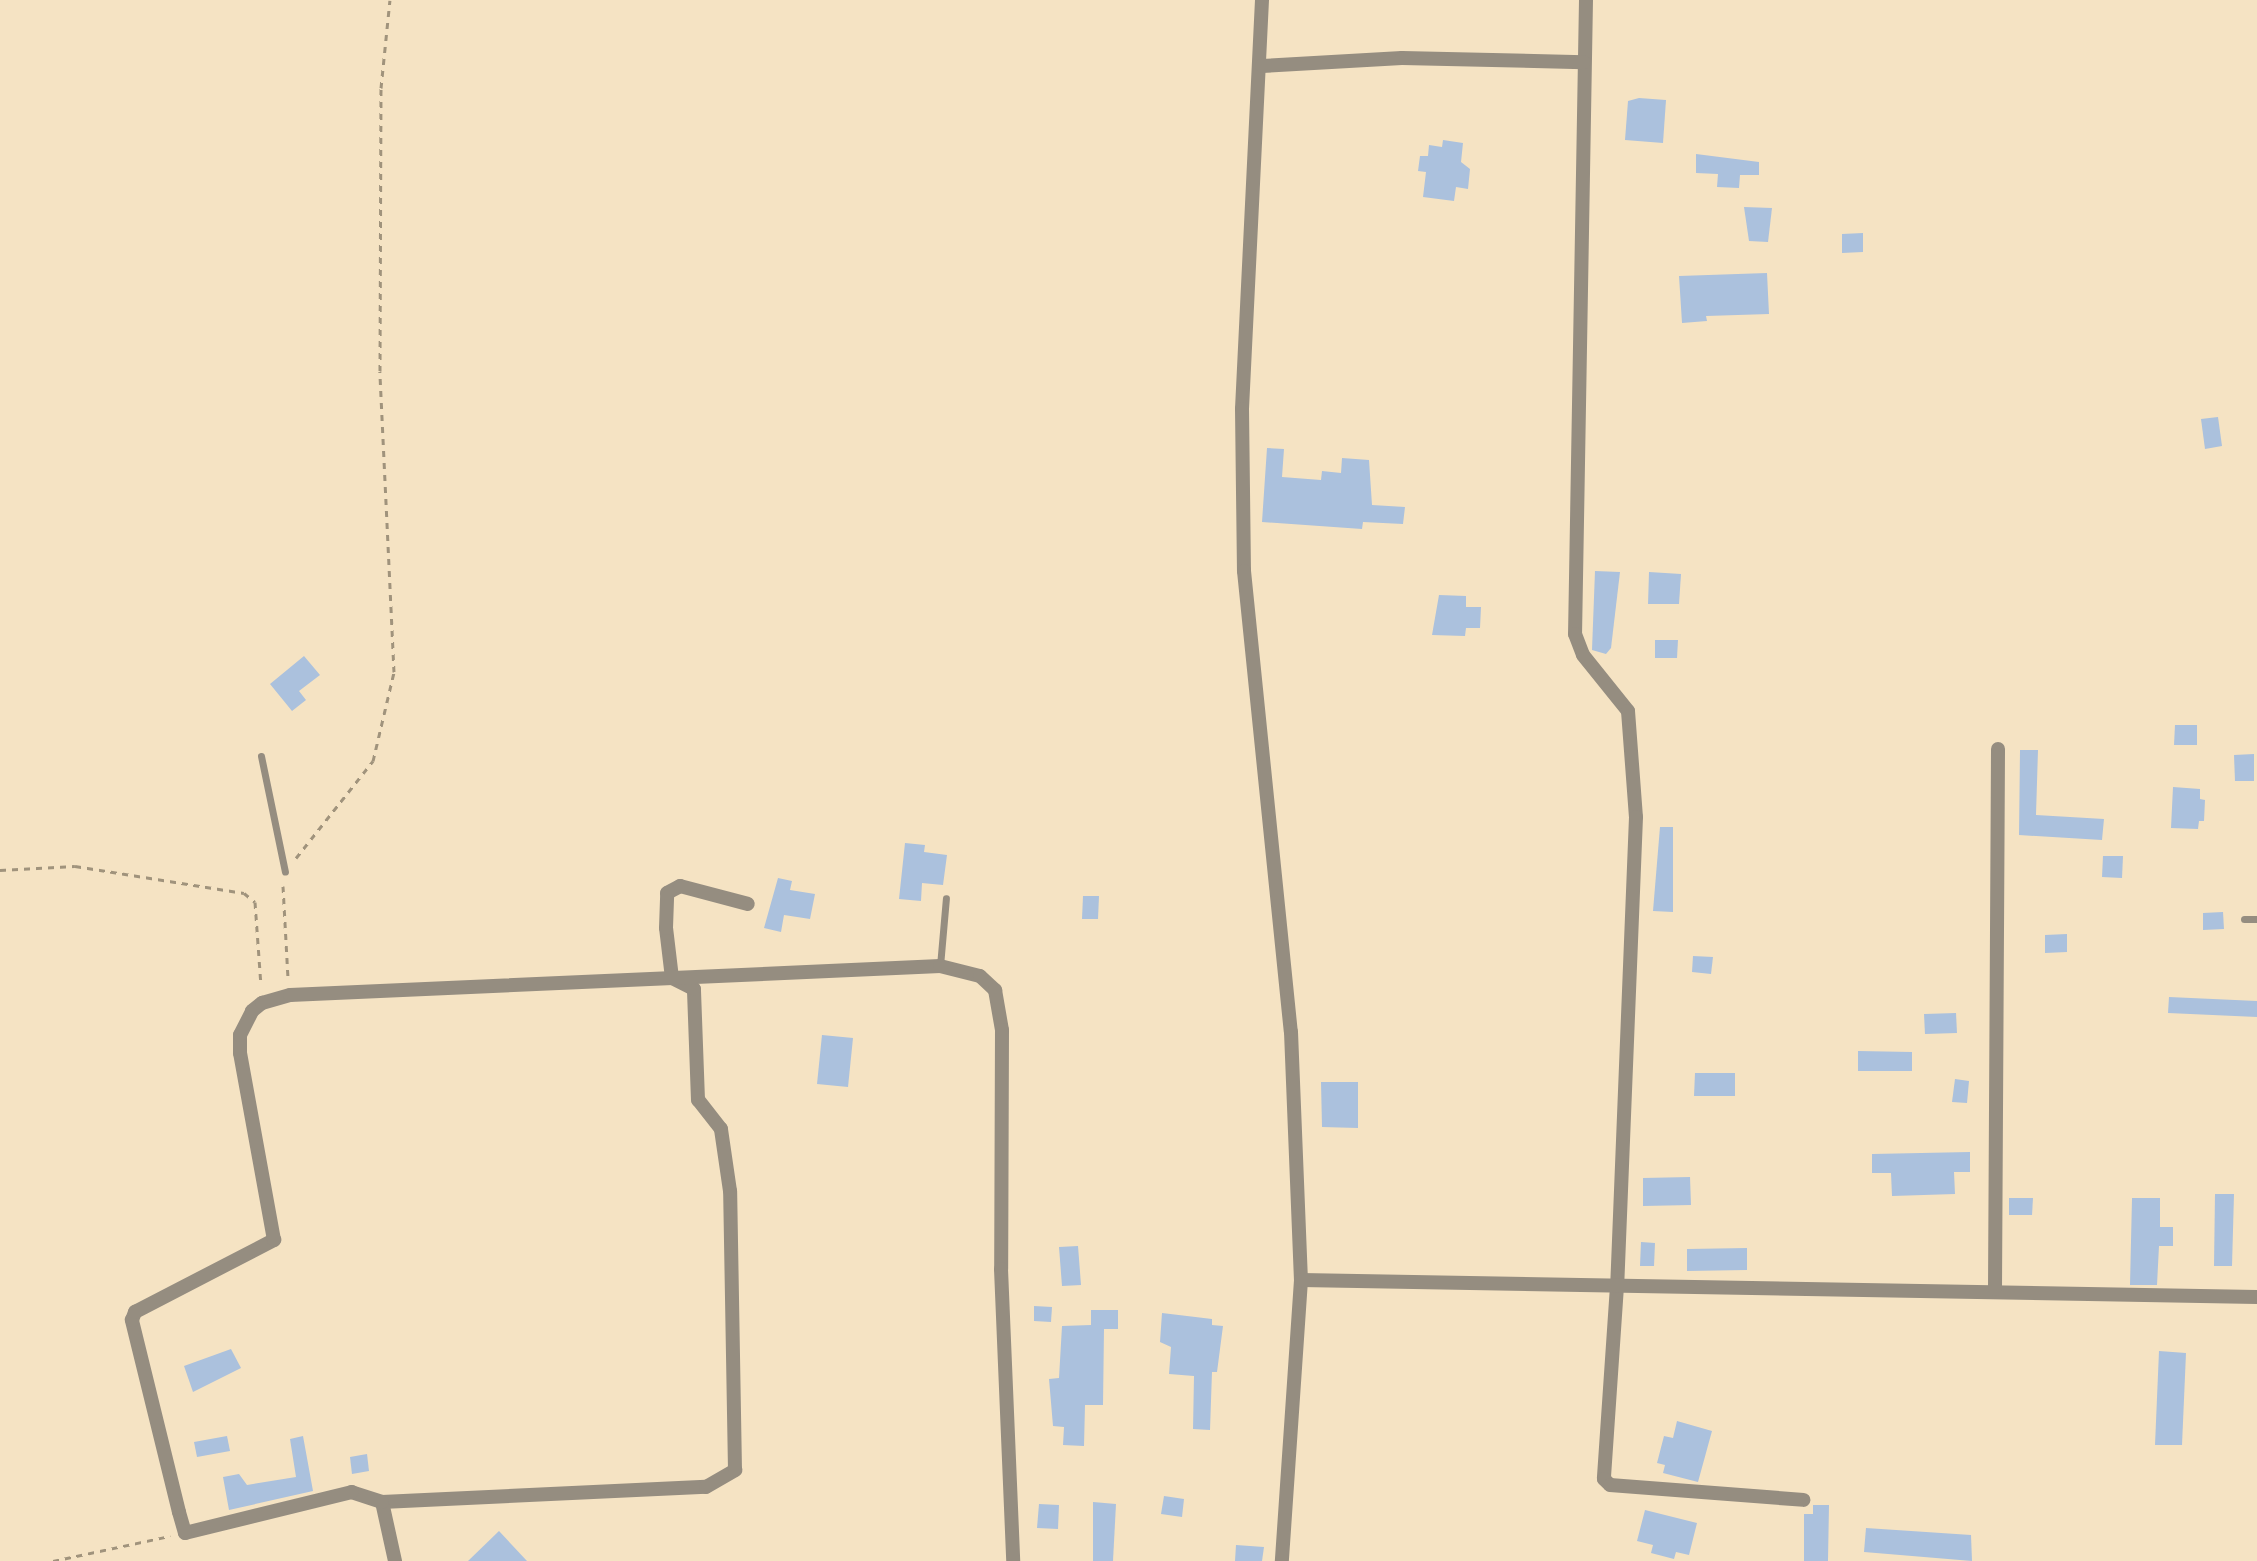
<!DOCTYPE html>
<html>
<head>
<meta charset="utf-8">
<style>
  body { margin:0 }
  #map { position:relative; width:2257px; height:1561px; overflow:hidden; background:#f5e3c3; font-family:Manrope,sans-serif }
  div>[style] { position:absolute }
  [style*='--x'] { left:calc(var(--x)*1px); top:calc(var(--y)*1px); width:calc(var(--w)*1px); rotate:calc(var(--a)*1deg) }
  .building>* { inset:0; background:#abc1dd }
  .path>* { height:3px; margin-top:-1.5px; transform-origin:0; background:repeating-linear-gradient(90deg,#a0937c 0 6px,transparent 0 12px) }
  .lane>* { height:7px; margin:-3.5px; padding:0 3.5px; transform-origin:3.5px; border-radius:3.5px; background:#958d80 }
  .street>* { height:14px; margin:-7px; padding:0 7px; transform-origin:7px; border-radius:7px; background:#958d80 }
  span { translate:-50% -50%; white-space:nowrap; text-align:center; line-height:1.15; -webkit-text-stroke:7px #fff; paint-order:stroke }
</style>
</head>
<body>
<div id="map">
  <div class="building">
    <i style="clip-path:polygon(1639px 98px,1666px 100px,1663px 143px,1625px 140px,1628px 101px)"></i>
    <i style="clip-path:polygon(1443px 140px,1463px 143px,1461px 162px,1470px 169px,1468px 189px,1456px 187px,1454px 201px,1423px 197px,1426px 172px,1418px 171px,1420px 156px,1428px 156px,1429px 145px,1442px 147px)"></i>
    <i style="clip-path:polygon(1696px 154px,1759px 162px,1759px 175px,1740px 175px,1739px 188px,1717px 187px,1718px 174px,1696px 173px)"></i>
    <i style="clip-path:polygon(1744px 207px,1772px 208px,1768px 242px,1749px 241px)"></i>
    <i style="clip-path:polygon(1863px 233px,1863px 252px,1842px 253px,1842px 234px)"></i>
    <i style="clip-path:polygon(1767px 273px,1769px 314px,1706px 316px,1707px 321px,1682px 323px,1679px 276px)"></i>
    <i style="clip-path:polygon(2218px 417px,2222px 446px,2205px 449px,2201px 419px)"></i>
    <i style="clip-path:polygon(1267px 448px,1284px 449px,1282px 477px,1321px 480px,1322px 471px,1341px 473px,1342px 458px,1369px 460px,1372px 505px,1405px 507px,1403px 524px,1363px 522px,1362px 529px,1262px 522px)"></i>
    <i style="clip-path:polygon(1595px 571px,1620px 572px,1611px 648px,1606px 654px,1592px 650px)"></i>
    <i style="clip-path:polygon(1649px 572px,1681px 574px,1679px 604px,1648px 604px)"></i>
    <i style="clip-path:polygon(1439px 595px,1466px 596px,1466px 607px,1481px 607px,1480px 628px,1466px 628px,1465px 636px,1432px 635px)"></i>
    <i style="clip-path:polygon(1655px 640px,1678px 640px,1677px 658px,1655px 658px)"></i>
    <i style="clip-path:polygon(304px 656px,320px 675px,299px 691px,306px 700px,292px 711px,270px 684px)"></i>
    <i style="clip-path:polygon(2175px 725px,2197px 725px,2197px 745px,2174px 745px)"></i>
    <i style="clip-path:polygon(2020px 750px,2038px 750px,2036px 815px,2104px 819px,2102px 840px,2019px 835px)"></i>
    <i style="clip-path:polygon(2254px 754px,2254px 781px,2235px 781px,2234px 755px)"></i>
    <i style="clip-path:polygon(2173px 787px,2200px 789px,2200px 799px,2205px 800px,2204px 821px,2199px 821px,2198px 829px,2171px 828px)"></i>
    <i style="clip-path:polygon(1660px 827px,1673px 827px,1673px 912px,1653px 911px)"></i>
    <i style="clip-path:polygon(905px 843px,925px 845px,924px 852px,947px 855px,943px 885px,922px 883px,921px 901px,899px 899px)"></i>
    <i style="clip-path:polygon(2103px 856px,2123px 856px,2122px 878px,2102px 877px)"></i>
    <i style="clip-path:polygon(778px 878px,792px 881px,790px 890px,815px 894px,810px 919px,784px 915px,781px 932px,764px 928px)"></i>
    <i style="clip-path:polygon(1083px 896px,1099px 896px,1098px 919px,1082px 919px)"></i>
    <i style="clip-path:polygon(2223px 912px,2224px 929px,2203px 930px,2203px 913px)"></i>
    <i style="clip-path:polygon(2067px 934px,2067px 952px,2045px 953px,2045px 935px)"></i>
    <i style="clip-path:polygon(1693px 956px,1713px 957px,1711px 974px,1692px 972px)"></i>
    <i style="clip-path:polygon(2169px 997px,2257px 1001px,2257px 1017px,2168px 1013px)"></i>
    <i style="clip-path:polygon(1956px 1013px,1957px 1033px,1925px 1034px,1924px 1014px)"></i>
    <i style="clip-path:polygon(822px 1035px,853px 1038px,848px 1087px,817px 1084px)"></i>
    <i style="clip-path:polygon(1858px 1051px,1912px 1052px,1912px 1071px,1858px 1071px)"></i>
    <i style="clip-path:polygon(1695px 1073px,1735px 1073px,1735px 1096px,1694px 1096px)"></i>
    <i style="clip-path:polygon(1955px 1079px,1969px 1081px,1967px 1103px,1952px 1102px)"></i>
    <i style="clip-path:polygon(1321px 1082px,1358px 1082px,1358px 1128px,1322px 1127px)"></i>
    <i style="clip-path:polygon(1970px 1152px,1970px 1172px,1954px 1172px,1955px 1194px,1892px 1196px,1891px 1173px,1872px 1173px,1872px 1154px)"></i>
    <i style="clip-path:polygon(1690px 1177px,1691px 1205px,1643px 1206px,1643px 1178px)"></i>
    <i style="clip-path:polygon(2215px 1194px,2234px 1194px,2232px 1266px,2214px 1266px)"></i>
    <i style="clip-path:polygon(2009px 1198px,2033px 1198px,2032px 1215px,2009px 1215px)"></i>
    <i style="clip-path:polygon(2132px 1198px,2160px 1198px,2160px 1227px,2173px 1227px,2173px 1246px,2159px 1246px,2157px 1285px,2130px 1285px)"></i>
    <i style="clip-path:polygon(1641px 1242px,1655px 1243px,1654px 1266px,1640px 1266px)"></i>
    <i style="clip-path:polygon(1078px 1246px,1081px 1285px,1062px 1286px,1059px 1247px)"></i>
    <i style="clip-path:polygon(1747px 1248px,1747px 1270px,1687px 1271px,1687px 1249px)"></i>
    <i style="clip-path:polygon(1034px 1306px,1052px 1307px,1051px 1322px,1034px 1321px)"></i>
    <i style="clip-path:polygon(1091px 1310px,1118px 1310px,1118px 1329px,1104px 1329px,1103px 1405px,1085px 1405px,1084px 1446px,1063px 1445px,1064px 1427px,1053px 1426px,1049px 1379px,1059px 1378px,1062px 1326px,1091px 1325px)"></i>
    <i style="clip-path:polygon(1162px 1313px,1212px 1319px,1212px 1325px,1223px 1326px,1217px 1372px,1212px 1372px,1210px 1430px,1193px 1429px,1194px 1376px,1169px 1374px,1171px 1347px,1160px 1342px)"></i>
    <i style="clip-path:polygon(231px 1349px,241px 1368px,193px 1392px,184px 1366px)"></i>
    <i style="clip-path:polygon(2159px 1351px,2186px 1353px,2182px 1445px,2155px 1445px)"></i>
    <i style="clip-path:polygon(1677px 1421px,1712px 1431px,1698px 1482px,1663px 1473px,1665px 1465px,1657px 1463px,1664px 1436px,1673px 1438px)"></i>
    <i style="clip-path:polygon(227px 1436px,230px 1451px,197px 1457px,194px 1442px)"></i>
    <i style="clip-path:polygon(303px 1436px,313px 1491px,229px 1510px,223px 1477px,239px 1474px,247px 1485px,296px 1477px,290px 1439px)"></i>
    <i style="clip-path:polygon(367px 1454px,369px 1471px,352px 1474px,350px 1457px)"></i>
    <i style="clip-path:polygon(1164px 1496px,1184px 1499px,1182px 1517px,1161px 1514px)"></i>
    <i style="clip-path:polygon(1093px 1502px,1116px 1504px,1113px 1561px,1093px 1561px)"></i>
    <i style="clip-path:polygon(1039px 1504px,1059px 1505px,1058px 1529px,1037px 1528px)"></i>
    <i style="clip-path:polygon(1813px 1505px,1829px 1505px,1828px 1561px,1804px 1561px,1804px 1514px,1813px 1514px)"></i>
    <i style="clip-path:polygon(1645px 1510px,1697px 1523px,1689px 1555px,1676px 1552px,1674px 1559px,1651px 1553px,1653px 1545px,1637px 1541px)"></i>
    <i style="clip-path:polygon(1866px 1528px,1971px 1535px,1972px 1561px,1864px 1552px)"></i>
    <i style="clip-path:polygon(499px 1531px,527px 1561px,468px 1561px)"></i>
    <i style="clip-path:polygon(1236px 1545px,1264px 1547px,1262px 1561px,1235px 1561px)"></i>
  </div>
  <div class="path">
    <i style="--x:296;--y:858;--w:124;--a:-51.6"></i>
    <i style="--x:373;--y:761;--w:91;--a:-76.7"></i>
    <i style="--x:394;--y:672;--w:301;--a:-92.7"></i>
    <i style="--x:380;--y:371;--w:283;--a:-89.8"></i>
    <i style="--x:381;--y:88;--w:88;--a:-84.2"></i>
    <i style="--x:0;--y:870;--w:75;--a:-3.1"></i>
    <i style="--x:75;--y:866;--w:171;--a:9.1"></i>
    <i style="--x:244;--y:893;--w:14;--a:39"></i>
    <i style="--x:255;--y:902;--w:83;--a:85.9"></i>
    <i style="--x:283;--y:886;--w:91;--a:86.9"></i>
    <i style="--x:53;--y:1561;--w:120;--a:-12.1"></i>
  </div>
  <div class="lane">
    <i style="--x:261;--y:756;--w:118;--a:78.3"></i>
    <i style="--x:2244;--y:919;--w:13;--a:0"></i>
    <i style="--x:940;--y:966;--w:68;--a:-85"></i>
  </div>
  <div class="street">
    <i style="--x:1262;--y:0;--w:409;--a:92.8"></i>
    <i style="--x:1242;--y:409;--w:162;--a:89.3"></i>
    <i style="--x:1244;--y:571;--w:463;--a:84.2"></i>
    <i style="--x:1291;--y:1032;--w:248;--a:87.7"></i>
    <i style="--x:1301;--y:1280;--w:282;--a:93.9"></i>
    <i style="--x:1586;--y:0;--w:634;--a:90.99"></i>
    <i style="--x:1575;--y:634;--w:22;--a:69"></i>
    <i style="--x:1583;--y:655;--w:72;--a:51.2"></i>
    <i style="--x:1628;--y:711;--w:106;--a:85.7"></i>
    <i style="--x:1636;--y:817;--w:469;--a:92.3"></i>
    <i style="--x:1617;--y:1286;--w:193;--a:93.9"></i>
    <i style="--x:1604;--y:1479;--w:8;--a:45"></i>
    <i style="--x:1610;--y:1485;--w:194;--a:4.4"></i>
    <i style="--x:1262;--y:66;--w:140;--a:-3.3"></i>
    <i style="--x:1402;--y:58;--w:182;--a:1.3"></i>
    <i style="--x:1301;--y:1280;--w:956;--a:1.02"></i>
    <i style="--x:1995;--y:1289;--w:540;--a:-89.68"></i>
    <i style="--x:382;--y:1502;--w:324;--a:-2.7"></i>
    <i style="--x:706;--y:1487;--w:34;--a:-30"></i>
    <i style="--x:735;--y:1470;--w:279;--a:-91"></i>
    <i style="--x:730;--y:1191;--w:63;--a:-98.3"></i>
    <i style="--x:721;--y:1129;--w:37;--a:-128"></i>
    <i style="--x:698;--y:1100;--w:111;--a:-92.1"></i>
    <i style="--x:694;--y:989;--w:25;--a:-153"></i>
    <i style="--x:672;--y:978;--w:50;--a:-96.8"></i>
    <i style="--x:666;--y:928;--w:35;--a:-88"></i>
    <i style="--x:667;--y:893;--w:15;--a:-28"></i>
    <i style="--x:680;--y:886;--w:70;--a:14.8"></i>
    <i style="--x:395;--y:1561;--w:60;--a:-102.4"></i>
    <i style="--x:382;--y:1502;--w:32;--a:-162"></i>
    <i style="--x:352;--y:1492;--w:172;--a:166.2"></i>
    <i style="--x:185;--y:1533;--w:22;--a:-106"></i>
    <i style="--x:179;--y:1512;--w:198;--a:-103.8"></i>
    <i style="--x:132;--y:1320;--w:9;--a:-69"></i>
    <i style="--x:135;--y:1312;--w:157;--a:-27.4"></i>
    <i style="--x:274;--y:1240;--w:190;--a:-100.3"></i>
    <i style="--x:240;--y:1053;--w:18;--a:-90"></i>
    <i style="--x:240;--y:1035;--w:27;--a:-63"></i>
    <i style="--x:252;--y:1011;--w:13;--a:-39"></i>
    <i style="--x:262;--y:1003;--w:29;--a:-16"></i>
    <i style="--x:290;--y:995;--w:651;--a:-2.55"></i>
    <i style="--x:940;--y:966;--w:41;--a:14"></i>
    <i style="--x:980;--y:976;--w:21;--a:43"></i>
    <i style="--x:995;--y:990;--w:41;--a:80.1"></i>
    <i style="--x:1002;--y:1030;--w:239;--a:90.2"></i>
    <i style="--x:1001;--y:1269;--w:292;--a:87.6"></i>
  </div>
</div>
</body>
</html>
